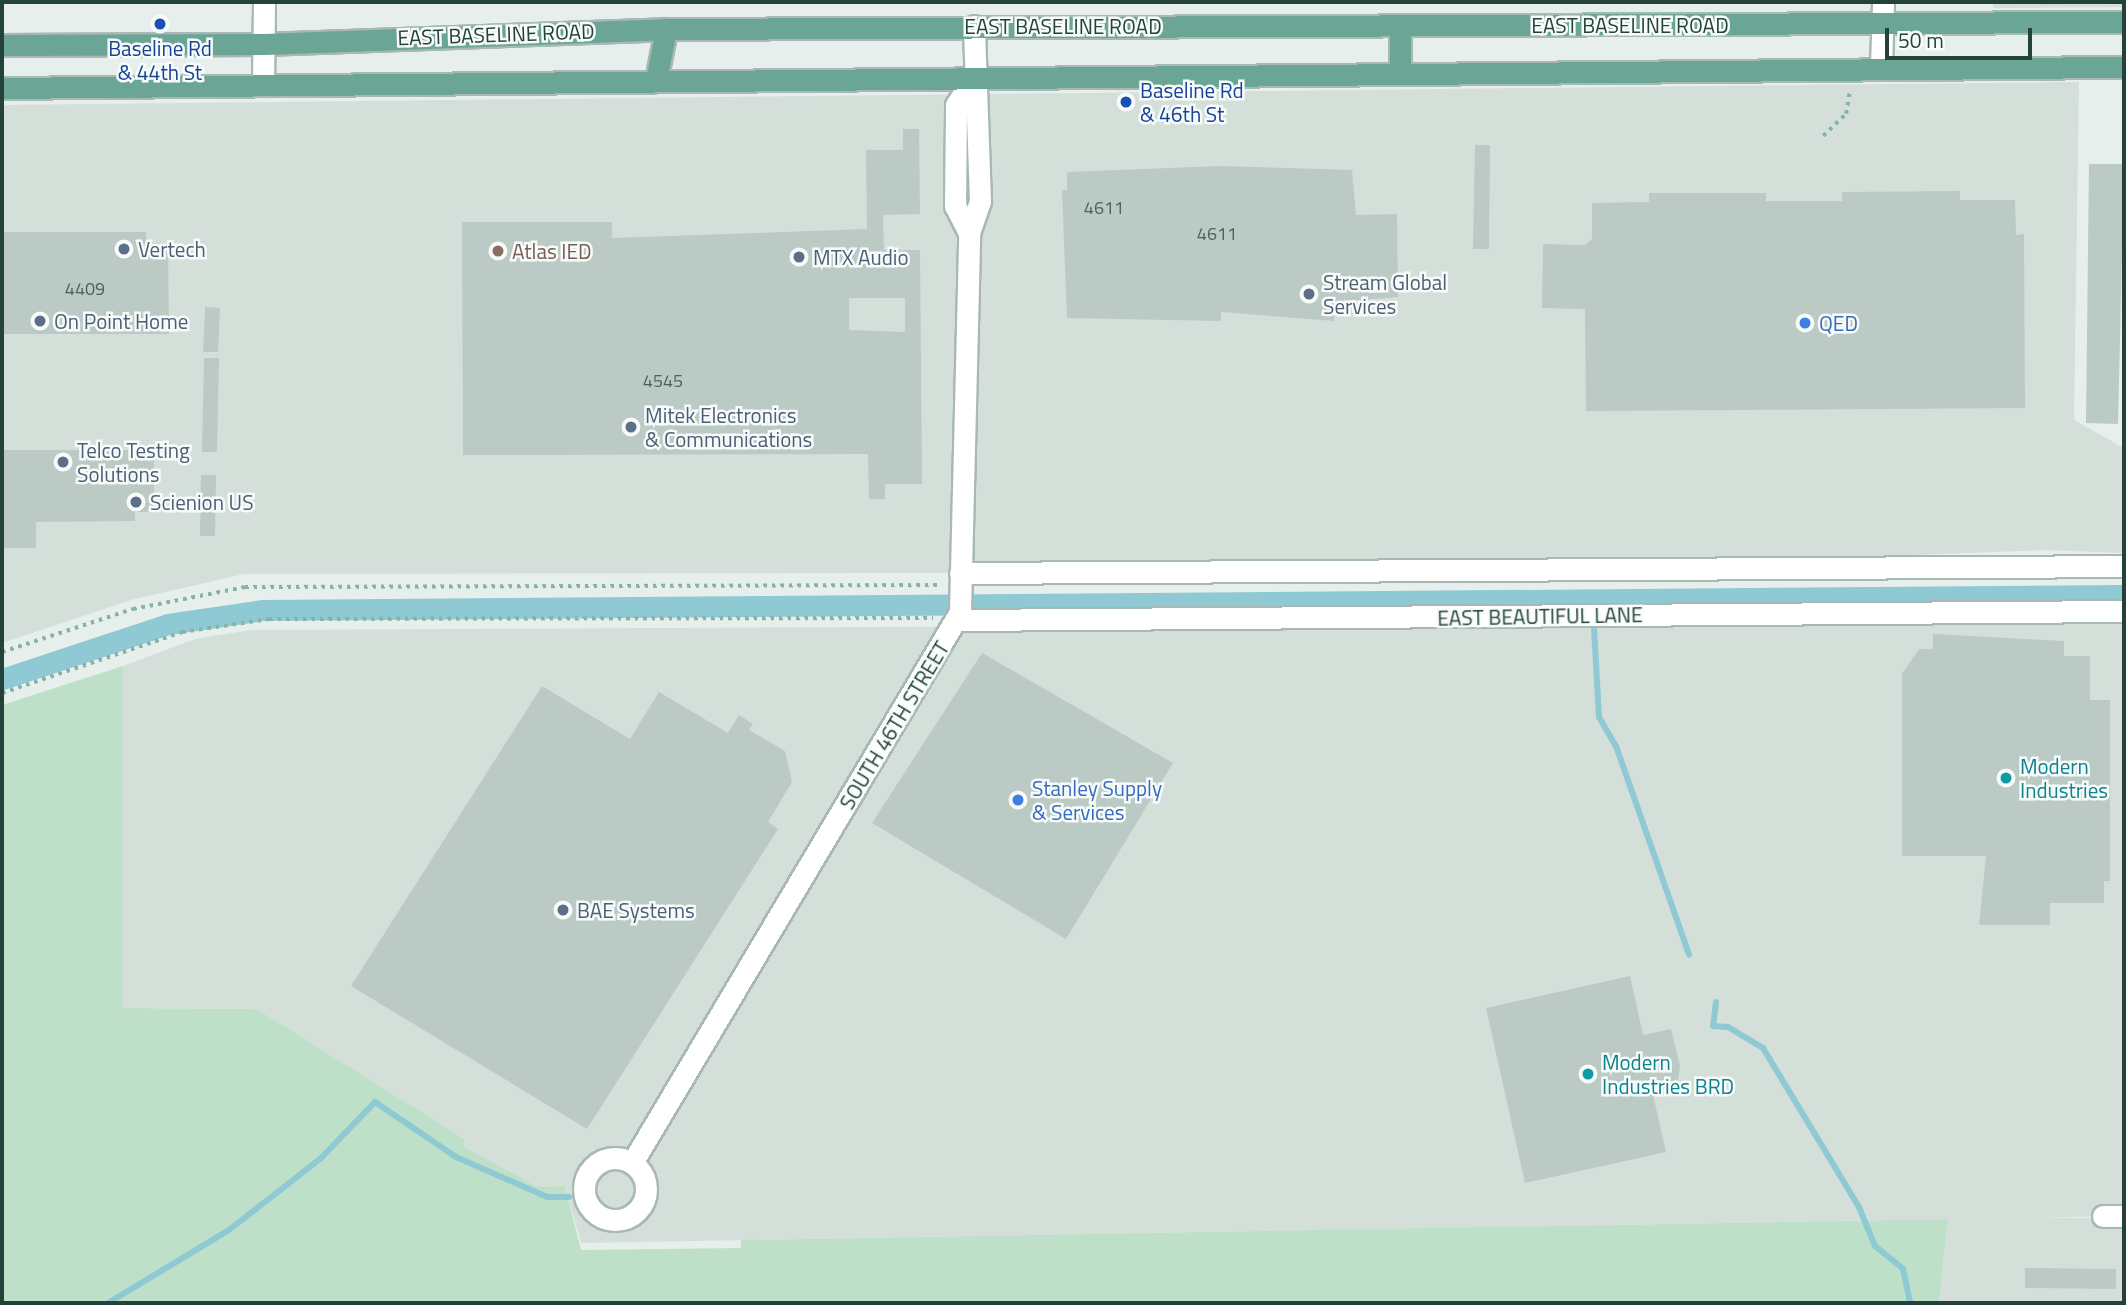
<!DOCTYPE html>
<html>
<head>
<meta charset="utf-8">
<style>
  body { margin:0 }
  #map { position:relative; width:2126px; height:1305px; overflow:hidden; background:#e6efeb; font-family:"Titillium Web",sans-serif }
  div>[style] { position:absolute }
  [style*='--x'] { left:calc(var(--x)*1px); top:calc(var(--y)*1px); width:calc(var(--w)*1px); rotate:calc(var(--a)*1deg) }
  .built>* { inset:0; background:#d4dfda }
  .green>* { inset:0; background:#bfe0c8 }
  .stream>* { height:6px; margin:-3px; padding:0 3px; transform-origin:3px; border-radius:3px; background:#8ec9d4 }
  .canal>* { height:21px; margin:-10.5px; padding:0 10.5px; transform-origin:10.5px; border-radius:10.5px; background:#8ec9d4 }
  .building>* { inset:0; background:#bbcac4 }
  .path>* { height:3.5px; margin-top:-1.75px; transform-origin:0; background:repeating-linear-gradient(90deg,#86b3a5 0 3.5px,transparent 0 8.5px) }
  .roads { filter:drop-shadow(2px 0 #a8b8b2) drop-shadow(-2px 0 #a8b8b2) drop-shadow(0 2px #a8b8b2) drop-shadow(0 -2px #a8b8b2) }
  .minor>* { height:21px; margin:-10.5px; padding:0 10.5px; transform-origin:10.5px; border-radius:10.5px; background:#fff }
  .minor>.ring { margin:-10.5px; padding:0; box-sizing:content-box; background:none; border:21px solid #fff; border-radius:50% }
  .tertiary>* { height:21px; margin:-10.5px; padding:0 10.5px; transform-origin:10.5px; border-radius:10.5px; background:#fff }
  .primary>* { height:21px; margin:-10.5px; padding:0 10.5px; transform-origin:10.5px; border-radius:10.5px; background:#6aa596 }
  .dots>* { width:19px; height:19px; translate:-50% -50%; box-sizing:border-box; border:4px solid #f7fbf9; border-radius:50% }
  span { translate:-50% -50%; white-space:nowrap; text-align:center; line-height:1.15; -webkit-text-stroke:5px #f7fbf9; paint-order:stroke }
  .number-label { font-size:18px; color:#4a645c }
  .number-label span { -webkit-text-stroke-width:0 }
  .street-label { font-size:21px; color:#24423a }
  .transit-label { font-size:21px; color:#164399 }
  .left { translate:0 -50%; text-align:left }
  .service-label { font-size:21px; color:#4e5e75 }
  .education-label { font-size:21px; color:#785e54 }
  .shop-label { font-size:21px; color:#366cbe }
  .culture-label { font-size:21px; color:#0d838f }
  .frame { position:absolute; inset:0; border:4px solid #24423a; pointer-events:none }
  .scale { position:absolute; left:1885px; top:28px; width:147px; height:32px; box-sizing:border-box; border:4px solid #24423a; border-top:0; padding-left:9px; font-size:21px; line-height:24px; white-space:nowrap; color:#24423a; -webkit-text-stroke:5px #f7fbf9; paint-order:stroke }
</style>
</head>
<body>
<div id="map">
  <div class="built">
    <i style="clip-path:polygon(1993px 2px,2124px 2px,2124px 7px,1993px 8px)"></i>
    <i style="clip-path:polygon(2079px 82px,2074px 420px,2124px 448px,2124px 553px,2045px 550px,1455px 572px,244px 574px,131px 600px,2px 643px,2px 105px)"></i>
    <i style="clip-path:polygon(2124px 621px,2124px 1216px,2034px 1218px,2124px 1218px,2124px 1303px,1939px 1303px,1948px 1219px,581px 1243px,565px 1186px,538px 1187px,463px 1146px,465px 1139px,257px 1009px,118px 1008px,123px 666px,195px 639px,251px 630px)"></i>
  </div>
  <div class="green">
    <i style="clip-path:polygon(123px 666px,122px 1008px,257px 1009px,465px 1139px,463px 1146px,538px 1187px,565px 1186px,581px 1250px,741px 1248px,741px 1240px,1948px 1219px,1939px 1303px,2px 1303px,2px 705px)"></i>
  </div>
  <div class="stream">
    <i style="--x:1594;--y:628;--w:89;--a:86.8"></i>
    <i style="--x:1599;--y:717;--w:34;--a:60"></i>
    <i style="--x:1616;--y:746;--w:221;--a:70.7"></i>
    <i style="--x:1716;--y:1002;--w:24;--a:97"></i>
    <i style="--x:1713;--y:1026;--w:15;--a:4"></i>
    <i style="--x:1728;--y:1027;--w:41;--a:31"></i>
    <i style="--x:1763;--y:1048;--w:186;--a:58.9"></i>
    <i style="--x:1859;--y:1207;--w:42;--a:67.7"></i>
    <i style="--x:1875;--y:1246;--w:36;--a:39"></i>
    <i style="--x:1903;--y:1269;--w:35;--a:78"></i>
    <i style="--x:108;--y:1303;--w:141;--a:-31.1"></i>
    <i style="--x:229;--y:1230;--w:117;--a:-38"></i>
    <i style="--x:321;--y:1158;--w:78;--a:-46"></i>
    <i style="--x:375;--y:1102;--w:98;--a:34.2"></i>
    <i style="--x:456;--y:1157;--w:99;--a:23.7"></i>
    <i style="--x:547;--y:1197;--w:22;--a:0"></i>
  </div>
  <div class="canal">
    <i style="--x:2;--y:679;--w:175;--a:-18.3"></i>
    <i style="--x:168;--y:624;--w:96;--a:-8.4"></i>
    <i style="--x:263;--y:610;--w:1861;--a:-0.46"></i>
  </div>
  <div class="building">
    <i style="clip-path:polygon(evenodd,903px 129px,919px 129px,920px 214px,883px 215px,884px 250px,920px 250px,922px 484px,885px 484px,885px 499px,869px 499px,868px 454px,463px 455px,462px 222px,612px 222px,612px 238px,867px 229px,866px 150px,903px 150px,903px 129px,849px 298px,905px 298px,905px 332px,849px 330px,849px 298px)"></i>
    <i style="clip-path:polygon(1475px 145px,1490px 145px,1489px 249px,1473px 249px)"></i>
    <i style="clip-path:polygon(2089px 164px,2124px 164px,2118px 424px,2086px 423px)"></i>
    <i style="clip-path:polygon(1221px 166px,1352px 170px,1356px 215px,1397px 214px,1398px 297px,1334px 302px,1334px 321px,1221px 312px,1221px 321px,1067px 318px,1062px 190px,1067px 190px,1067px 172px)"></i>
    <i style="clip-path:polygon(1960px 191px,1960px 200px,2015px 200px,2016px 235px,2024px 234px,2025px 408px,1586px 411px,1585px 309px,1542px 308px,1543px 244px,1585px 245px,1592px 239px,1592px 203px,1649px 202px,1649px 193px,1766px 193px,1766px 201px,1842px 201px,1842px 192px)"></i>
    <i style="clip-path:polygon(2px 232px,146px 232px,146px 243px,168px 243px,169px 334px,2px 334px)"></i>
    <i style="clip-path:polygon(205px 307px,220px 308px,218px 352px,203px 352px)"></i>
    <i style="clip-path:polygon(204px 358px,219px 358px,217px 452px,202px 452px)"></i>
    <i style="clip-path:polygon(2px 450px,154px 450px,154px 512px,135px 512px,135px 521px,36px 522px,36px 548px,2px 548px)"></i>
    <i style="clip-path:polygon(201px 475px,216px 475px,215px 536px,200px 536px)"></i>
    <i style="clip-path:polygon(1933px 634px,2064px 641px,2064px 656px,2090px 656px,2090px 700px,2110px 700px,2110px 881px,2104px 881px,2104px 903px,2050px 903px,2050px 925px,1979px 925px,1986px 856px,1902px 856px,1902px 674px,1919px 649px,1933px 649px)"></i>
    <i style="clip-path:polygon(982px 653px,1173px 763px,1066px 939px,872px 823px)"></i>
    <i style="clip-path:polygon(542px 686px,630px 739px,659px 692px,728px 733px,739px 715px,753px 724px,749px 730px,785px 751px,792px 782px,768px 822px,778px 829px,587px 1129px,351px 986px)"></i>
    <i style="clip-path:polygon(1630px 976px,1643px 1035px,1671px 1029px,1680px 1066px,1678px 1080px,1651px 1086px,1666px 1152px,1525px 1183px,1486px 1008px)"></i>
    <i style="clip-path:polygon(2025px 1268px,2116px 1269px,2116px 1289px,2025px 1288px)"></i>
  </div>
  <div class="path">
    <i style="--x:1823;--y:136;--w:32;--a:-44"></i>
    <i style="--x:1846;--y:114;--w:25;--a:-81"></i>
    <i style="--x:2;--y:652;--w:138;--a:-18.2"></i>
    <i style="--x:133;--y:609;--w:114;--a:-11.1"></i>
    <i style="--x:245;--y:587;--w:697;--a:-0.16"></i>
    <i style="--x:2;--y:693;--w:190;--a:-18.7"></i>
    <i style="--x:182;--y:632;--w:88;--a:-8.5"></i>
    <i style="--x:269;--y:619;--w:664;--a:-0.09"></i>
  </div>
  <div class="roads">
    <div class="minor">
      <i style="--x:1881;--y:67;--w:65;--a:-88.2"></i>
      <i style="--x:969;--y:233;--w:30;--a:-117"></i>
      <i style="--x:955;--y:206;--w:101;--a:-89.4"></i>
      <i style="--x:956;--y:105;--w:31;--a:-57"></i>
      <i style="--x:960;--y:573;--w:1164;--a:-0.34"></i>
      <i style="--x:956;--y:620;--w:1168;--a:-0.44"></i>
      <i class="ring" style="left:584px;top:1158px;width:41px;height:41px"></i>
      <i style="--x:632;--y:1163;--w:641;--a:-59.24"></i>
      <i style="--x:960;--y:612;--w:379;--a:-88.6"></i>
      <i style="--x:969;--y:233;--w:34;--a:-71"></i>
      <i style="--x:980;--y:201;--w:175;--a:-92"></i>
      <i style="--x:2103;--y:1216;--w:21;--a:0"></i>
    </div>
    <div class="tertiary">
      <i style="--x:263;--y:85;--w:83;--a:-89.3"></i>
    </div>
    <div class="primary">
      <i style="--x:2;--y:45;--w:262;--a:-0.2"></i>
      <i style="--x:264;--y:44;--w:402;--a:-2.1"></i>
      <i style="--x:666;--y:29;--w:1458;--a:-0.28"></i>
      <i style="--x:1400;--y:72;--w:47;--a:-90"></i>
      <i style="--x:656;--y:81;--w:53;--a:-79.1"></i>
      <i style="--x:2;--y:88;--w:2122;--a:-0.57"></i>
    </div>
  </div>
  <div class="dots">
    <i style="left:160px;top:24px;background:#1a4fb4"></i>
    <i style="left:1126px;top:102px;background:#1a4fb4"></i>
    <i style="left:124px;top:249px;background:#5c6f8a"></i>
    <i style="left:498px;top:251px;background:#8d6e63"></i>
    <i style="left:799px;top:257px;background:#5c6f8a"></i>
    <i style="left:1309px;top:294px;background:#5c6f8a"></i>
    <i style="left:40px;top:321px;background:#5c6f8a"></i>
    <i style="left:1805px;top:323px;background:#3f7fe0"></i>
    <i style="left:631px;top:427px;background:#5c6f8a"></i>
    <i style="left:63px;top:462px;background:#5c6f8a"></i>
    <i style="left:136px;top:502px;background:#5c6f8a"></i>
    <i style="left:2006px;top:778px;background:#0f9aa8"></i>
    <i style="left:1018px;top:800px;background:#3f7fe0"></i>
    <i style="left:563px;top:910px;background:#5c6f8a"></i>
    <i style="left:1588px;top:1074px;background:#0f9aa8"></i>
  </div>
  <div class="number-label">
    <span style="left:1104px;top:208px">4611</span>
    <span style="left:1217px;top:234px">4611</span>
    <span style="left:85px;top:289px">4409</span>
    <span style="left:663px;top:381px">4545</span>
  </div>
  <div class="street-label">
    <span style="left:1630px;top:25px">EAST BASELINE ROAD</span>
    <span style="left:1063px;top:26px">EAST BASELINE ROAD</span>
    <span style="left:496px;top:34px;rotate:-2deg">EAST BASELINE ROAD</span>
    <span style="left:1540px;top:616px;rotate:-1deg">EAST BEAUTIFUL LANE</span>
    <span style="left:894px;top:725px;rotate:-59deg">SOUTH 46TH STREET</span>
  </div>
  <div class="transit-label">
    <span style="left:160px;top:60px">Baseline Rd<br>&amp; 44th St</span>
    <span class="left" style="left:1140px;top:102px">Baseline Rd<br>&amp; 46th St</span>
  </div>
  <div class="service-label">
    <span class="left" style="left:138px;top:249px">Vertech</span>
    <span class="left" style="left:813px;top:257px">MTX Audio</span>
    <span class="left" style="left:1323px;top:294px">Stream Global<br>Services</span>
    <span class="left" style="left:54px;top:321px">On Point Home</span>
    <span class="left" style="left:645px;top:427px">Mitek Electronics<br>&amp; Communications</span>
    <span class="left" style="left:77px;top:462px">Telco Testing<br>Solutions</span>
    <span class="left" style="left:150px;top:502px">Scienion US</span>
    <span class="left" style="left:577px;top:910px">BAE Systems</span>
  </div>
  <div class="education-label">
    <span class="left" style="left:512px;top:251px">Atlas IED</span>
  </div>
  <div class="shop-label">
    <span class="left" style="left:1819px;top:323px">QED</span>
    <span class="left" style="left:1032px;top:800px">Stanley Supply<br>&amp; Services</span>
  </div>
  <div class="culture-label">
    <span class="left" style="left:2020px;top:778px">Modern<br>Industries</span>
    <span class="left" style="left:1602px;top:1074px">Modern<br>Industries BRD</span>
  </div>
  <div class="frame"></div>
  <div class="scale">50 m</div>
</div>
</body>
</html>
